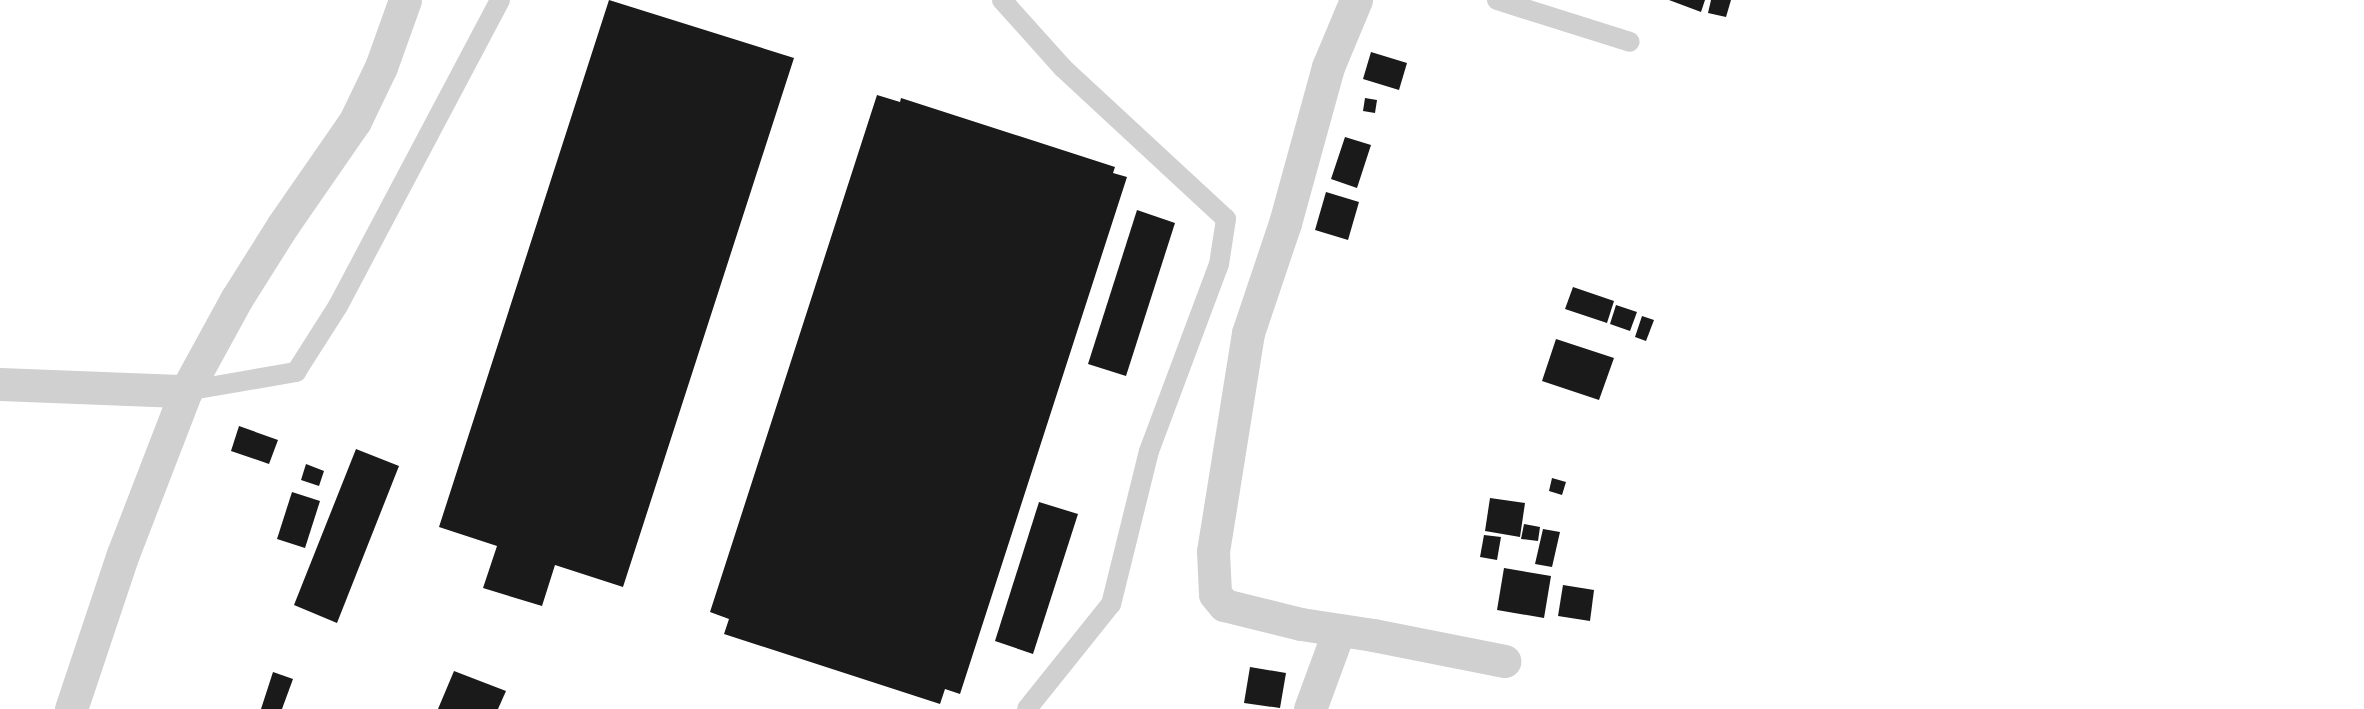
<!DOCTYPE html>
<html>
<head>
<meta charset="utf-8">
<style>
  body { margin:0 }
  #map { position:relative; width:2364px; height:709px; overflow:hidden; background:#fff; font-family:Rubik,sans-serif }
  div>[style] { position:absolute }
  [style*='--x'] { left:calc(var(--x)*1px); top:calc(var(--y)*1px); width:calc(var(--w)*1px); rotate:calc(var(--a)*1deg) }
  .building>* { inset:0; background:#1a1a1a }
  .lane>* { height:20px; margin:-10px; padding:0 10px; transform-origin:10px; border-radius:10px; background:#d0d0d0 }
  .street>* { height:33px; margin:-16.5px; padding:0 16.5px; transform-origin:16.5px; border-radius:16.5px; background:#d0d0d0 }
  span { translate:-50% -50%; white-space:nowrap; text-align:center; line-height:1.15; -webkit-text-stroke:6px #fff; paint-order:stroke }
</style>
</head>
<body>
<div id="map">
  <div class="building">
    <i style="clip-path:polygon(609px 0,794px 58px,623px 587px,555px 565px,542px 606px,483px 588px,497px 546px,439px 527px)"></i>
    <i style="clip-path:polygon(1669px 0,1705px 0,1701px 12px)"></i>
    <i style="clip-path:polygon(1711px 0,1731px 0,1726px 17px,1708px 13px)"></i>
    <i style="clip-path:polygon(1371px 52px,1407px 63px,1399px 90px,1363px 79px)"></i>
    <i style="clip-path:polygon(877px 95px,900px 102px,901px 98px,1115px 167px,1113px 173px,1127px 177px,960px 694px,945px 689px,940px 704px,724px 634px,729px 619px,710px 612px)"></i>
    <i style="clip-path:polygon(1365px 98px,1377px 100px,1375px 113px,1363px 111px)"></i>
    <i style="clip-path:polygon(1345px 137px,1371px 145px,1357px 188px,1331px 179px)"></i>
    <i style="clip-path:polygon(1326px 192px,1359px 202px,1348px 240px,1315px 230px)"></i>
    <i style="clip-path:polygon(1137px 210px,1175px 223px,1126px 376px,1088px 364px)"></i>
    <i style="clip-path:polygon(1573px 287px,1614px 301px,1607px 323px,1565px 309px)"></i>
    <i style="clip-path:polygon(1616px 305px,1637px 312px,1630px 331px,1610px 324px)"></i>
    <i style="clip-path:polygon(1642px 316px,1654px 320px,1646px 341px,1635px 337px)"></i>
    <i style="clip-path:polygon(1556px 339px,1614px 358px,1599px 400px,1542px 381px)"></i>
    <i style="clip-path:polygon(239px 426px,278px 440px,269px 464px,231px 451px)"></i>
    <i style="clip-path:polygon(356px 449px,399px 466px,337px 623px,294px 605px)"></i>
    <i style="clip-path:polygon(306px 464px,324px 471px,319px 486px,301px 480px)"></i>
    <i style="clip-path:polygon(1552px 478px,1566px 482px,1562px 495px,1549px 491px)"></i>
    <i style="clip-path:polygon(292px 492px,320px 501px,305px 548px,277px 539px)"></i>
    <i style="clip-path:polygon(1490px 498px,1525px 503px,1520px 537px,1485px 531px)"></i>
    <i style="clip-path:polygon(1039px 502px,1078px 514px,1033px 654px,995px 641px)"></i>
    <i style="clip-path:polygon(1524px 524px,1540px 527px,1538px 541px,1521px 539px)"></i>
    <i style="clip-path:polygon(1543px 529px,1560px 532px,1552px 567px,1535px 564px)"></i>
    <i style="clip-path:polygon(1484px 535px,1501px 537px,1497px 560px,1480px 557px)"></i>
    <i style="clip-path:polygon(1504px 568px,1551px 576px,1544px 618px,1497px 610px)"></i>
    <i style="clip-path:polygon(1563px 585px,1594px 590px,1590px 621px,1558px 616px)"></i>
    <i style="clip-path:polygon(1250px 667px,1286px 673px,1280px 708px,1244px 703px)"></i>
    <i style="clip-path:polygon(454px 671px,506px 691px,498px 709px,438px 709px)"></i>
    <i style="clip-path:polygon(273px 672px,293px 679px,282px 709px,261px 709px)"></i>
  </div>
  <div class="lane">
    <i style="--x:1002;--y:0;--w:91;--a:48.1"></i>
    <i style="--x:1063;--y:68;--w:222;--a:42.8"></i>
    <i style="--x:1226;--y:219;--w:46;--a:98.8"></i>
    <i style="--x:1219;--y:264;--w:200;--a:110.5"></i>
    <i style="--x:1149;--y:451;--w:158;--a:103.9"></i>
    <i style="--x:1111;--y:604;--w:134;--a:128.7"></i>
    <i style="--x:1497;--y:0;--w:139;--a:17.5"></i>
    <i style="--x:186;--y:391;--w:112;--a:-9.8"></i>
    <i style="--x:296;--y:372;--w:78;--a:-57.5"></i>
    <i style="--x:338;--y:306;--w:346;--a:-62.1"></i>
  </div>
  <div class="street">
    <i style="--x:1356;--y:0;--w:73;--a:112.7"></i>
    <i style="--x:1328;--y:67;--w:162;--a:105.4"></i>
    <i style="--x:1285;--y:223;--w:116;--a:108.6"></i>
    <i style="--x:1248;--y:333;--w:221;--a:99.1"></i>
    <i style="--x:1213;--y:551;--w:43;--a:87.3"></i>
    <i style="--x:1215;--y:594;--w:14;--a:51"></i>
    <i style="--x:1224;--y:605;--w:79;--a:13.9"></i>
    <i style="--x:1301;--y:624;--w:73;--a:8.7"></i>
    <i style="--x:1373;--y:635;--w:134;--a:11.2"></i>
    <i style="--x:0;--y:384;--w:186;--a:2.2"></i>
    <i style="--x:71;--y:709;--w:163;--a:-71.5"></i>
    <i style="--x:123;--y:554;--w:175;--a:-68.9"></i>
    <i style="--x:186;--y:391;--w:106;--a:-61.3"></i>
    <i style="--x:237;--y:298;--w:86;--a:-57.8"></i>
    <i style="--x:283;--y:225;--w:126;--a:-55.3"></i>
    <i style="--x:355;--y:121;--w:60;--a:-64.3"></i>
    <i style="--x:381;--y:67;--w:71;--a:-70.3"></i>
    <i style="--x:1310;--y:709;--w:84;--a:-69.8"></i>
  </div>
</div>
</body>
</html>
